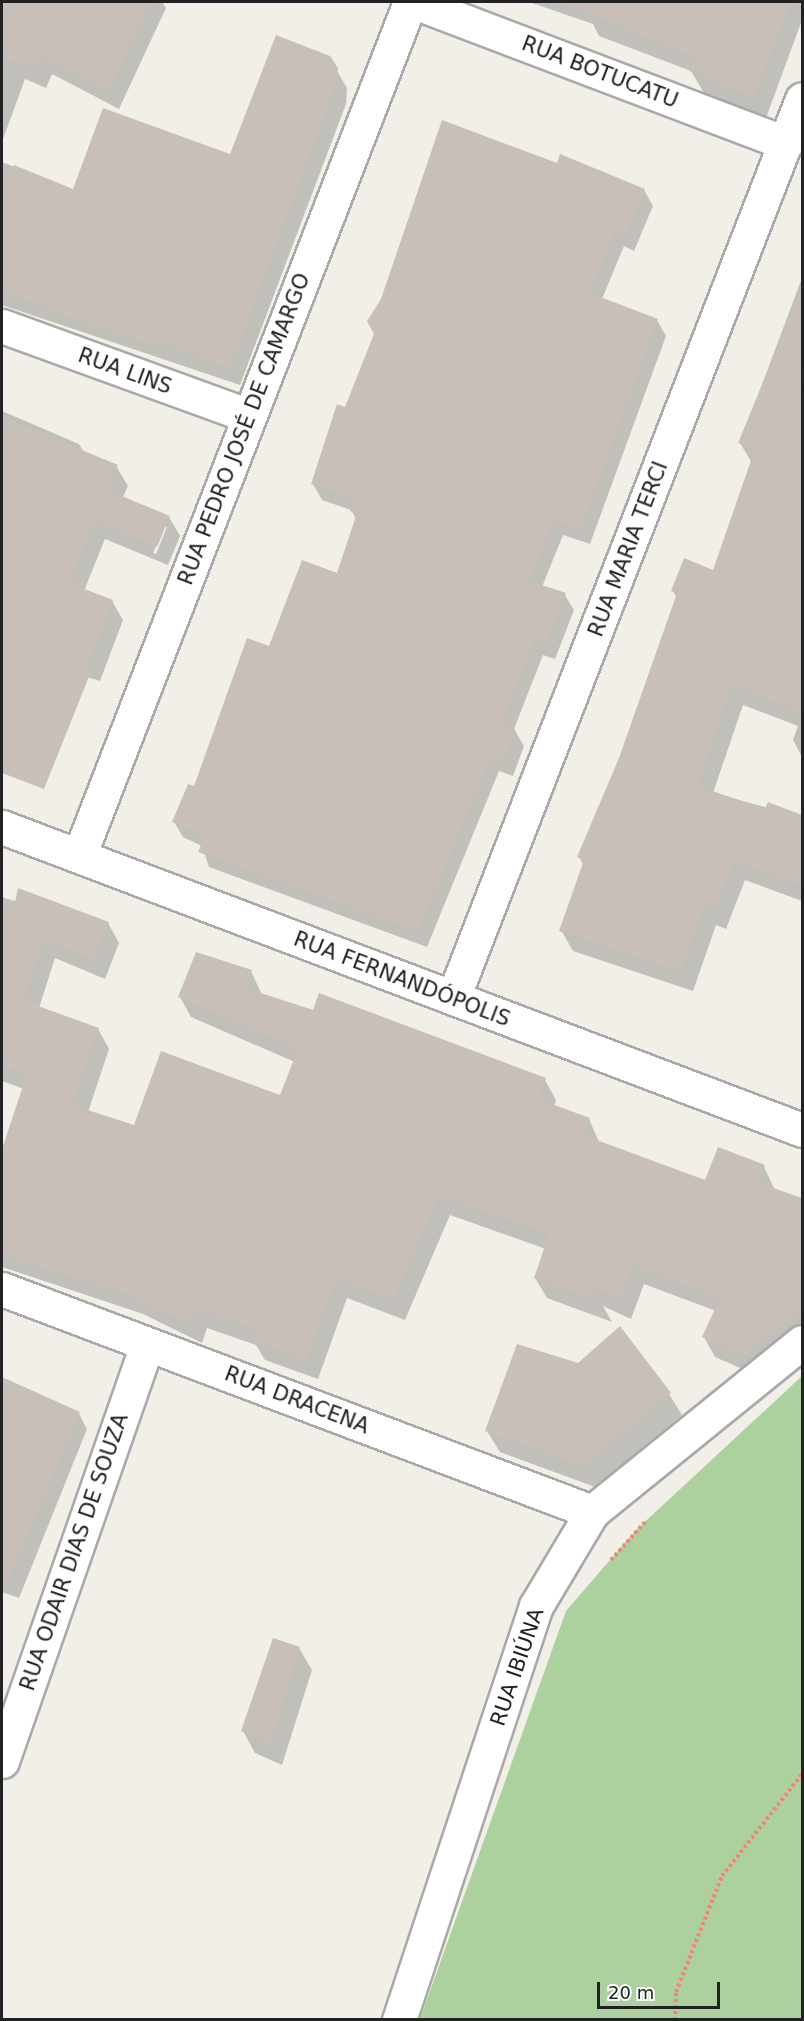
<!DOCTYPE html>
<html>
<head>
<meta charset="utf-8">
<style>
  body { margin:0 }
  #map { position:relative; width:804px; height:2021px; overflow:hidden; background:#f2efe9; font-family:"DejaVu Sans",sans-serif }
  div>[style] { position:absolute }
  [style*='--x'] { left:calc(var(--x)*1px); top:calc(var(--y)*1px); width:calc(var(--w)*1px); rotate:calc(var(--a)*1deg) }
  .forest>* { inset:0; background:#add19e }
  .shadow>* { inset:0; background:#0003 }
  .building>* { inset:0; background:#c7bfb8 }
  .path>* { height:4px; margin-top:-2px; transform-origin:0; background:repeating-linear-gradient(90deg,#fa8072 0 3px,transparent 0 6px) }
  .roads { filter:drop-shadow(2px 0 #a9a9a9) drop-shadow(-2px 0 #a9a9a9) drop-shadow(0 2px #a9a9a9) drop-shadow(0 -2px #a9a9a9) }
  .street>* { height:33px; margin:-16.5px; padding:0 16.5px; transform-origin:16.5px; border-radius:16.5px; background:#fff }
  span { translate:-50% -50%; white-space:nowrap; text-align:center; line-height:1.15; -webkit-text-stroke:4.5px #fff; paint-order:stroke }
  .street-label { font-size:21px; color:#222 }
  .frame { position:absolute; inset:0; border:3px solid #222; pointer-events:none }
  .scale { position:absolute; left:597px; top:1982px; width:123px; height:27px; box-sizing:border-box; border:3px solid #222; border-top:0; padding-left:8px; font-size:18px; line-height:21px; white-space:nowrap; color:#222; -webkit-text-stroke:4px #fff; paint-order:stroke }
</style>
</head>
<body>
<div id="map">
  <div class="forest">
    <i style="clip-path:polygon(802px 1376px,802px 2019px,420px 2019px,566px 1611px,635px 1531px)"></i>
  </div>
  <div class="shadow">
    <i style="clip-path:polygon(2px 2px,162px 2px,166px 8px,119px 109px,52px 74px,46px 88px,25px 79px,2px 142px)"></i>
    <i style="clip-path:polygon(529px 2px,802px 2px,802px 20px,766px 118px,704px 93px,691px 71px,599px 36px,593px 24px)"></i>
    <i style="clip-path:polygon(329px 57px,347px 88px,346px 104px,240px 385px,2px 305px,2px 162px,74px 191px,230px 156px)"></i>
    <i style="clip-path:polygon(558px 165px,644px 190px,653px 206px,634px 251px,624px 246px,602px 299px,657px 320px,666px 336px,590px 544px,563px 535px,542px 587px,564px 594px,574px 610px,555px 659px,543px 655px,514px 729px,524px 746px,513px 776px,499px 771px,427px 947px,209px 867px,202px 846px,183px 837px,174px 822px,270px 648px,338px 575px,357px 520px,351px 510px,322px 500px,313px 484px,346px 409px)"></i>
    <i style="clip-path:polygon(802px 278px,802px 757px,793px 740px,798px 726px,743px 705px,713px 793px,802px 817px,802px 901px,745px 880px,726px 929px,716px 925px,693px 991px,573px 951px,561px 930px,584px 866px,579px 857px,621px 759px,677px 598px,673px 591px,714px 572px,752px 463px,740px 443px)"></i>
    <i style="clip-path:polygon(evenodd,2px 411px,79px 444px,86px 456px,116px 466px,128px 486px,123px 497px,169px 517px,180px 536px,168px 565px,105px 539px,84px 591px,112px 601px,123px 620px,100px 681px,47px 665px,28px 717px,2px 707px,2px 411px,164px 527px,167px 527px,156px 554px,153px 553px,164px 527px)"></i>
    <i style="clip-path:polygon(2px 898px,108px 923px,119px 943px,105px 979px,55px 958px,39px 1008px,98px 1029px,109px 1049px,88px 1112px,135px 1126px,281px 1096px,295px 1062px,191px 1017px,180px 997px,251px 971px,262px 995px,545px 1080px,556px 1100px,554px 1106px,589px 1119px,599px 1142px,706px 1182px,764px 1167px,775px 1190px,802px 1199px,802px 1339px,756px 1375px,715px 1357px,704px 1337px,716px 1311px,644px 1284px,631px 1319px,603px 1306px,612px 1322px,547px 1298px,535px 1278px,546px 1249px,450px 1215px,405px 1320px,347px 1298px,318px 1379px,265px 1360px,256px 1345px,207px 1328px,202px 1343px,143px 1314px,2px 1267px,2px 1153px,24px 1089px,2px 1081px)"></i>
    <i style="clip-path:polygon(5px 1380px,79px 1414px,87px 1429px,19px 1598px,2px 1592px)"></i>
    <i style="clip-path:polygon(669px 1394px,682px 1415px,595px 1487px,500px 1452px,487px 1431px)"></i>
    <i style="clip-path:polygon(299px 1648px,312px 1670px,282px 1765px,255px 1753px,243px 1731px)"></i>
  </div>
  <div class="building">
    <i style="clip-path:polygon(2px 2px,151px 2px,108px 92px,41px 57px,36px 71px,2px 56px)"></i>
    <i style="clip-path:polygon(560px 2px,792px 2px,753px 97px,689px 71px,695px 57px)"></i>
    <i style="clip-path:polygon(276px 35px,330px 56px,338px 68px,336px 85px,230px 368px,155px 340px,154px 345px,92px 326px,2px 290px,2px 167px,11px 171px,14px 165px,73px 189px,103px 108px,230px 154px)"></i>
    <i style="clip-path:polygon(442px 120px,557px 163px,560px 154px,645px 189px,625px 236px,615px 231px,590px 293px,658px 319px,581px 529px,554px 520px,530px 581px,566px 593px,546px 644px,534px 640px,501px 724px,515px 729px,504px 761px,491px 756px,418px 932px,198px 852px,205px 835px,172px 822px,188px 784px,194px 786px,247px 638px,269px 646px,302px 560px,337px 573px,357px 513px,350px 511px,354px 499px,311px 484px,337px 404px,345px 407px,374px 334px,367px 321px,381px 299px)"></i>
    <i style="clip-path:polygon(800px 293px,802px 712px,731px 685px,698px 786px,765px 809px,768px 802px,802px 815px,802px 886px,734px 861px,715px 910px,704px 905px,681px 972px,559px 931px,584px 860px,577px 857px,619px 758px,677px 593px,671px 591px,684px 558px,713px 570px,755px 449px,738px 443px)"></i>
    <i style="clip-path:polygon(2px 417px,118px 465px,107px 490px,170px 516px,157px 547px,94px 521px,69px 583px,113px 600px,87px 667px,92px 669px,44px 789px,2px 773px)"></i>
    <i style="clip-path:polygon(18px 888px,109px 922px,93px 960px,44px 938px,24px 1001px,99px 1028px,72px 1105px,134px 1125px,161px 1051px,280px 1095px,298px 1049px,178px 997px,196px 952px,252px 970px,246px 988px,313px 1010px,319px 993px,546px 1078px,538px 1099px,590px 1118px,583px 1135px,705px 1180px,718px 1147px,765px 1165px,758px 1183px,802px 1198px,802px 1310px,744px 1356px,702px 1337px,720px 1298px,633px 1265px,620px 1300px,591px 1286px,603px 1303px,534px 1278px,549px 1234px,439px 1196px,393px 1300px,336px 1278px,306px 1360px,252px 1340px,256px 1329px,195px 1309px,190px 1323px,133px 1300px,135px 1296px,20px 1261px,2px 1251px,2px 1149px,27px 1074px,2px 1065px,2px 897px,15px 902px)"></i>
    <i style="clip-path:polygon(620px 1326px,671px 1393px,582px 1466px,485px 1431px,517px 1344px,578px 1363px)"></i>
    <i style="clip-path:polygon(2px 1377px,80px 1412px,2px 1594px)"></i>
    <i style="clip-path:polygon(273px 1638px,300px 1647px,270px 1744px,241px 1731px)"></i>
  </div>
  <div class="path">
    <i style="--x:611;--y:1560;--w:52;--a:-48.1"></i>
    <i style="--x:675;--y:2020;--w:28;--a:-88"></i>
    <i style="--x:676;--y:1992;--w:125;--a:-68.4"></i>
    <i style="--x:722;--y:1876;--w:130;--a:-51.9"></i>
  </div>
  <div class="roads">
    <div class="street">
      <i style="--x:414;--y:2;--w:398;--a:20.8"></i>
      <i style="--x:2;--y:326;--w:263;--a:20"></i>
      <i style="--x:2;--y:827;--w:855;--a:20.74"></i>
      <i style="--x:79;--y:856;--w:916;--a:-68.81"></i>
      <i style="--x:453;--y:998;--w:964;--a:-68.78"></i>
      <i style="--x:2;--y:1289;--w:631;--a:20.7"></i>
      <i style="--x:2;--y:1761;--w:441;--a:-70.8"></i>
      <i style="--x:399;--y:2020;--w:436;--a:-71.7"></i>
      <i style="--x:536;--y:1606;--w:109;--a:-59.2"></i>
      <i style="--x:592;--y:1512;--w:270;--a:-39"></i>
    </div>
  </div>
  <div class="street-label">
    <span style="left:600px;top:72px;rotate:21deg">RUA BOTUCATU</span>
    <span style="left:125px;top:371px;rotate:20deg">RUA LINS</span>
    <span style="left:244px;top:429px;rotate:-69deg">RUA PEDRO JOSÉ DE CAMARGO</span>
    <span style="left:628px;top:549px;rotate:-69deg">RUA MARIA TERCI</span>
    <span style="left:402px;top:979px;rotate:21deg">RUA FERNANDÓPOLIS</span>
    <span style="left:297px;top:1400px;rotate:21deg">RUA DRACENA</span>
    <span style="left:74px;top:1552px;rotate:-71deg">RUA ODAIR DIAS DE SOUZA</span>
    <span style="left:517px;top:1667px;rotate:-71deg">RUA IBIÚNA</span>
  </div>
  <div class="frame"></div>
  <div class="scale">20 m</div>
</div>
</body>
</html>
